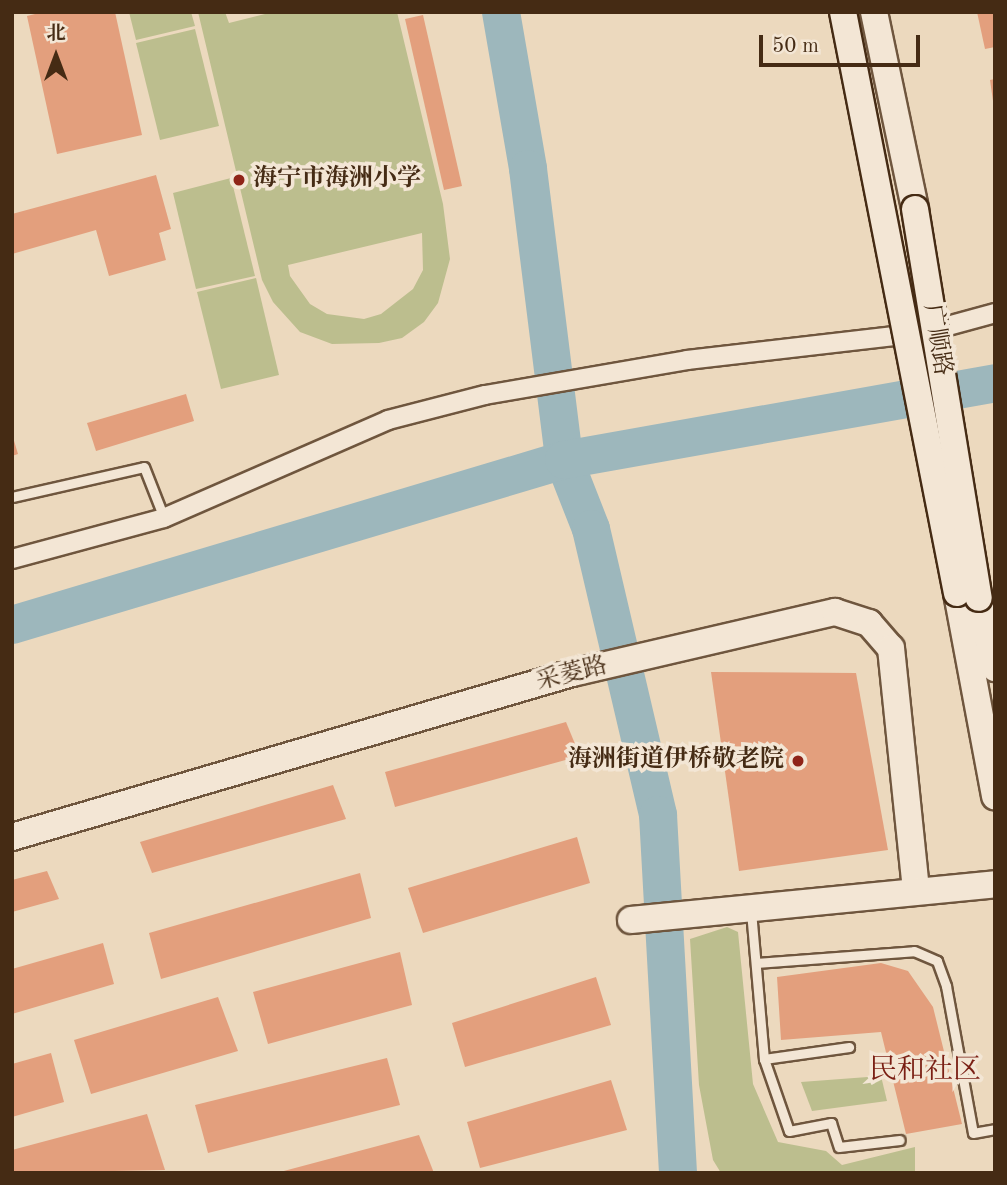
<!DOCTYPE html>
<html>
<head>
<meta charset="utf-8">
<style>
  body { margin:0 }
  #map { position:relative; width:1007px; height:1185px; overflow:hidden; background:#ecd9be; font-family:"Old Standard TT","Noto Serif SC",serif }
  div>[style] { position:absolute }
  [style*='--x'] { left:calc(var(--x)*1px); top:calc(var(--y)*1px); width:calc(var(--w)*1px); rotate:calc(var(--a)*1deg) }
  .green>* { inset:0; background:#bcbe8e }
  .river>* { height:38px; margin:-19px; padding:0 19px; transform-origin:19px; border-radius:19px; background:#9db7bc }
  .building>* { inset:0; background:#e39f7d }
  .roads { filter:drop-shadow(2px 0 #6f563e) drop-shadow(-2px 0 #6f563e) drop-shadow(0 2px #6f563e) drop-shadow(0 -2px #6f563e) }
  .lane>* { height:9px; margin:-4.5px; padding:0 4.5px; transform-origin:4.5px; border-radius:4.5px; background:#f3e6d5 }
  .street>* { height:18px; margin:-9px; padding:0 9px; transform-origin:9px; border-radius:9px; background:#f3e6d5 }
  .secondary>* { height:26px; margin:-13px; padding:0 13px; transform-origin:13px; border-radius:13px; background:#f3e6d5 }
  .bridges { filter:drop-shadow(2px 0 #452b14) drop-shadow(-2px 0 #452b14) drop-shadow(0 2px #452b14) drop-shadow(0 -2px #452b14) }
  .secondary-bridge>* { height:26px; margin:-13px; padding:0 13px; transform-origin:13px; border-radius:13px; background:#f3e6d5 }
  .dots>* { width:19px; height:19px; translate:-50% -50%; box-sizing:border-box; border:4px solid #f3e6d5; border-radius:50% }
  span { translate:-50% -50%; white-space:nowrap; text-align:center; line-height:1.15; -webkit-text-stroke:7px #f3e6d5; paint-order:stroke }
  .poi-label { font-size:24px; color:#452b14; font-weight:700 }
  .left { translate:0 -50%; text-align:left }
  .right { translate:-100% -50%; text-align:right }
  .street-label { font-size:24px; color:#452b14 }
  .quarter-label { font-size:28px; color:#7a1f14 }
  .frame { position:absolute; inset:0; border:14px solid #452b14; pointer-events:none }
  .north { position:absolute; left:21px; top:21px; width:70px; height:70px; -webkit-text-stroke:5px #f3e6d5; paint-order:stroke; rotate:0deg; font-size:19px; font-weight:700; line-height:28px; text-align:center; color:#452b14 }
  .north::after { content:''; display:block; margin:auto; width:24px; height:32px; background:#452b14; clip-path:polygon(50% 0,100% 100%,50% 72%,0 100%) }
  .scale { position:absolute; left:759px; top:35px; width:161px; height:32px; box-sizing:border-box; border:4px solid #452b14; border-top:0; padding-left:9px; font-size:21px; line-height:24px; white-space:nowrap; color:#452b14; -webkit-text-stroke:5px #f3e6d5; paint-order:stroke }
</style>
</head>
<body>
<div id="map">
  <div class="green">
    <i style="clip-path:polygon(129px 12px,191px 12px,195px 26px,136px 40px)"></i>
    <i style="clip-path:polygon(evenodd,198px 12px,225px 12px,229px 23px,273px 12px,397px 12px,443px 204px,450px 259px,438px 303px,424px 322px,402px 338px,379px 343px,332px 344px,300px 332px,273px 302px,262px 280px,198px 12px,422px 233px,423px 270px,413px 289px,381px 314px,364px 319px,327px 314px,310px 304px,290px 276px,288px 265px,422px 233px)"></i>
    <i style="clip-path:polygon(195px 29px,219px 126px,160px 140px,136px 43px)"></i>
    <i style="clip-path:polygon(231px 178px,255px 276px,196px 289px,173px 193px)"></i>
    <i style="clip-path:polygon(256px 278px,279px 375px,221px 389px,197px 292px)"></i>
    <i style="clip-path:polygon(727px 927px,738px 932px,753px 1084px,778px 1142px,826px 1151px,842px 1165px,915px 1147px,915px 1173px,721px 1173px,713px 1160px,699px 1085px,690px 939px)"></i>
    <i style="clip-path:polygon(881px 1076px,887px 1101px,812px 1111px,801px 1082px)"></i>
  </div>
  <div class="river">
    <i style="--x:501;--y:12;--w:159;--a:80.2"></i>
    <i style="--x:528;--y:169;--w:293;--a:82.9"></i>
    <i style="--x:564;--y:460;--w:74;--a:68.6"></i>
    <i style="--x:591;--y:529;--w:294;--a:76.8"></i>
    <i style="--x:658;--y:815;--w:359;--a:86.8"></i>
    <i style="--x:12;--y:625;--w:576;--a:-16.64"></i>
    <i style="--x:564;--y:460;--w:438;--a:-10.1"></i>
  </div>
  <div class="building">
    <i style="clip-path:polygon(43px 12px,115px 12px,142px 135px,57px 154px,27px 16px)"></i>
    <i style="clip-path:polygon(977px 12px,995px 12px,995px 47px,985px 49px)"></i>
    <i style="clip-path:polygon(423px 15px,462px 186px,444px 190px,405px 19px)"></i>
    <i style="clip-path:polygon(995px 79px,995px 101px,993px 101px,990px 80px)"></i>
    <i style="clip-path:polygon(156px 175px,171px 229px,159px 233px,166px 260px,109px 276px,96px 230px,12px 254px,12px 214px)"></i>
    <i style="clip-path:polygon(186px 394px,194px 421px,96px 451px,87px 423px)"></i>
    <i style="clip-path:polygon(12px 434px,18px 454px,12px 456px)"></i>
    <i style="clip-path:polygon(711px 672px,856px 673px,888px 850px,739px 871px)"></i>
    <i style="clip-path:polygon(566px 722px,580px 756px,395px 807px,385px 772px)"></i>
    <i style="clip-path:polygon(333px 785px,346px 819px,152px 873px,140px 842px)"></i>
    <i style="clip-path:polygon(577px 837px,590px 883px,423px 933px,408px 888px)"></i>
    <i style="clip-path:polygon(47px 871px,59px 899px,12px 912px,12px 880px)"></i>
    <i style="clip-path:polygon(360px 873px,371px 918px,161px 979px,149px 933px)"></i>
    <i style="clip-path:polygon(103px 943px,114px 984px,12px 1014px,12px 969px)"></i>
    <i style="clip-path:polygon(400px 952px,412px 1005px,268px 1044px,253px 992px)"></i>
    <i style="clip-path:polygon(881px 963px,908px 971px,933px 1007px,962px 1124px,906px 1134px,881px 1032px,781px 1040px,777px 977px)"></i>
    <i style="clip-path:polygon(596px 977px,611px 1025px,465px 1067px,452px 1023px)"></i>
    <i style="clip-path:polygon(218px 997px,238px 1051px,91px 1094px,74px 1040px)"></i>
    <i style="clip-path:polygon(51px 1053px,64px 1102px,12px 1117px,12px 1064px)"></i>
    <i style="clip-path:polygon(387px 1058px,400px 1105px,208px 1153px,195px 1105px)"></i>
    <i style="clip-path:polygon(611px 1080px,627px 1130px,480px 1168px,467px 1122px)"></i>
    <i style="clip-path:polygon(147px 1114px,165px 1170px,12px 1173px,12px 1150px)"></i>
    <i style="clip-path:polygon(419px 1135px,434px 1173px,280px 1173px,280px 1172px)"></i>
  </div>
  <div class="roads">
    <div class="lane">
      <i style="--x:12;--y:497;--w:135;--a:-12.8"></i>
      <i style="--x:144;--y:467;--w:55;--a:68.6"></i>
      <i style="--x:751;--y:911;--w:149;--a:85"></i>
      <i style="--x:764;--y:1059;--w:76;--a:70.9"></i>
      <i style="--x:789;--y:1131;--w:43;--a:-10.8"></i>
      <i style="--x:831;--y:1123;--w:25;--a:72"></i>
      <i style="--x:839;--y:1147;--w:61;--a:-6.5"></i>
      <i style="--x:756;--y:963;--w:158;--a:-4.3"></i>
      <i style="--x:914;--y:951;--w:25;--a:23"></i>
      <i style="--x:937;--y:961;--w:27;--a:70"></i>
      <i style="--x:946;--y:986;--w:149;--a:79.6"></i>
      <i style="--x:973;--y:1133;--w:22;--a:-10"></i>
      <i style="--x:764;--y:1059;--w:86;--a:-8"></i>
    </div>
    <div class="street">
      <i style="--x:12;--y:559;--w:157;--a:-15.1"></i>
      <i style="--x:164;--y:518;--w:244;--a:-23.6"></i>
      <i style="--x:388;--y:420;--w:100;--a:-14.5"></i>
      <i style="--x:485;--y:395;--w:205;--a:-9.8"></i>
      <i style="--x:687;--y:360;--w:237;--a:-6.6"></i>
      <i style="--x:922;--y:333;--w:76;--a:-15.3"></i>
    </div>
    <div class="secondary">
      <i style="--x:874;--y:12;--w:201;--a:78.2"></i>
      <i style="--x:957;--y:593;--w:207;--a:79.4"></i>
      <i style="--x:979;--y:598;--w:72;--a:77.1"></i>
      <i style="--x:12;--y:837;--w:584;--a:-16.32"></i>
      <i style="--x:572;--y:673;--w:270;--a:-13.1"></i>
      <i style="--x:835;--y:612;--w:36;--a:18"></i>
      <i style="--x:869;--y:623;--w:33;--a:49"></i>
      <i style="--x:891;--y:648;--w:244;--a:84.1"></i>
      <i style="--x:631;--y:920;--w:366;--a:-5.6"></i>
    </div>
  </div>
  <div class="bridges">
    <div class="secondary-bridge">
      <i style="--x:843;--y:12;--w:592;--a:78.9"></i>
      <i style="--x:915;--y:209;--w:394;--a:80.7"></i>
    </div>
  </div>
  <div class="dots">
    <i style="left:239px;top:180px;background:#8f2418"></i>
    <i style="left:798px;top:761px;background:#8f2418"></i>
  </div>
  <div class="poi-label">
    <span class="left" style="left:253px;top:180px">海宁市海洲小学</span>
    <span class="right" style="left:784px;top:761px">海洲街道伊桥敬老院</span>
  </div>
  <div class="street-label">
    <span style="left:936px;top:340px;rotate:81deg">广顺路</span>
    <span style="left:572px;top:675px;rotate:-14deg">采菱路</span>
  </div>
  <div class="quarter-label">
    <span style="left:925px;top:1071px">民和社区</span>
  </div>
  <div class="frame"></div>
  <div class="north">北</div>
  <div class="scale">50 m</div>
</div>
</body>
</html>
